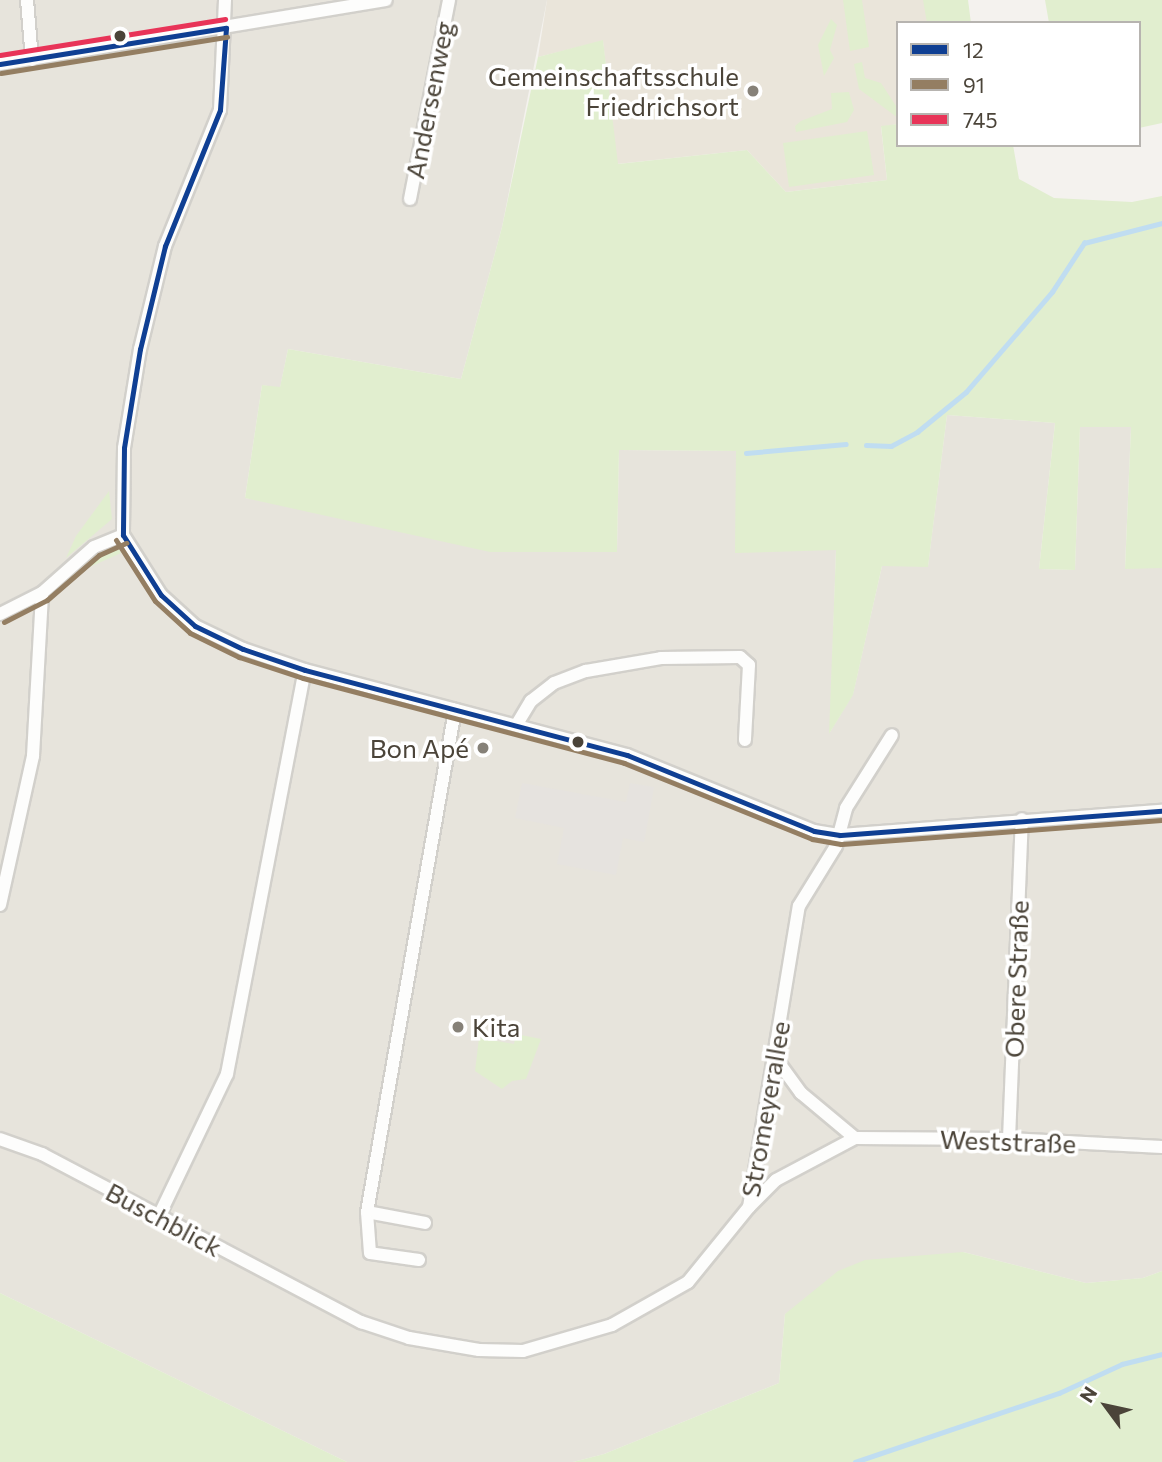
<!DOCTYPE html>
<html>
<head>
<meta charset="utf-8">
<style>
  body { margin:0 }
  #map { position:relative; width:1162px; height:1462px; overflow:hidden; background:#f4f2ee; font-family:Commissioner,sans-serif }
  div>[style] { position:absolute }
  [style*='--x'] { left:calc(var(--x)*1px); top:calc(var(--y)*1px); width:calc(var(--w)*1px); rotate:calc(var(--a)*1deg) }
  .residential>* { inset:0; background:#e7e4dc }
  .education>* { inset:0; background:#eae5da }
  .green>* { inset:0; background:#e1eecf }
  .parking>* { inset:0; background:#e6e3df }
  .stream>* { height:4.5px; margin:-2.25px; padding:0 2.25px; transform-origin:2.25px; border-radius:2.25px; background:#c0ddf1 }
  .roads { filter:drop-shadow(2px 0 #d2d0cb) drop-shadow(-2px 0 #d2d0cb) drop-shadow(0 2px #d2d0cb) drop-shadow(0 -2px #d2d0cb) }
  .minor>* { height:12px; margin:-6px; padding:0 6px; transform-origin:6px; border-radius:6px; background:#fdfdfc }
  .bus-1>* { height:5px; margin:-2.5px; padding:0 2.5px; transform-origin:2.5px; border-radius:2.5px; background:#0f3f93 }
  .bus-2>* { height:5px; margin:-2.5px; padding:0 2.5px; transform-origin:2.5px; border-radius:2.5px; background:#947e62 }
  .bus-3>* { height:5px; margin:-2.5px; padding:0 2.5px; transform-origin:2.5px; border-radius:2.5px; background:#e83458 }
  .dots>* { width:19px; height:19px; translate:-50% -50%; box-sizing:border-box; border:4px solid #fff; border-radius:50% }
  span { translate:-50% -50%; white-space:nowrap; text-align:center; line-height:1.15; -webkit-text-stroke:7px #fff; paint-order:stroke }
  .poi-label { font-size:26px; color:#4b4439 }
  .right { translate:-100% -50%; text-align:right }
  .left { translate:0 -50%; text-align:left }
  .street-label { font-size:26px; color:#4b4439 }
  .legend { position:absolute; left:896px; top:21px; width:245px; height:126px; box-sizing:border-box; background:#fff; border:2px solid #b7b4b0; margin:0; padding:9px 12px; list-style:none; font-size:21px; color:#4b4439 }
  .legend li { display:flex; align-items:center; gap:14px; height:35px }
  .legend b { width:35px; border:2px solid #b7b4b0 }
  .north { position:absolute; left:1071px; top:1371px; width:70px; height:70px; -webkit-text-stroke:5px #fff; paint-order:stroke; rotate:303deg; font-size:19px; font-weight:700; line-height:28px; text-align:center; color:#4b4439 }
  .north::after { content:''; display:block; margin:auto; width:24px; height:32px; background:#4b4439; clip-path:polygon(50% 0,100% 100%,50% 72%,0 100%) }
</style>
</head>
<body>
<div id="map">
  <div class="residential">
    <i style="clip-path:polygon(0 0,547px 0,502px 227px,461px 379px,288px 349px,280px 388px,262px 385px,245px 498px,617px 551px,619px 450px,736px 451px,836px 550px,830px 732px,853px 694px,882px 566px,928px 566px,947px 415px,1055px 423px,1039px 569px,1075px 570px,1080px 427px,1131px 427px,1125px 568px,1162px 568px,1162px 1271px,1143px 1278px,1086px 1283px,963px 1252px,785px 1314px,779px 1383px,604px 1454px,573px 1462px,347px 1462px,0 1293px)"></i>
  </div>
  <div class="education">
    <i style="clip-path:polygon(547px 0,948px 0,952px 23px,898px 23px,898px 124px,881px 127px,887px 180px,786px 192px,747px 150px,617px 164px,603px 41px,538px 57px)"></i>
  </div>
  <div class="green">
    <i style="clip-path:polygon(843px 0,862px 0,869px 47px,850px 51px)"></i>
    <i style="clip-path:polygon(923px 0,968px 0,971px 23px,927px 23px)"></i>
    <i style="clip-path:polygon(1045px 0,1162px 0,1162px 123px,1139px 128px,1139px 23px,1049px 23px)"></i>
    <i style="clip-path:polygon(831px 19px,837px 25px,830px 50px,834px 58px,824px 76px,818px 45px)"></i>
    <i style="clip-path:polygon(603px 40px,618px 164px,747px 150px,786px 192px,887px 180px,881px 126px,898px 124px,898px 145px,1013px 145px,1019px 179px,1054px 198px,1132px 202px,1162px 196px,1162px 568px,1125px 569px,1131px 427px,1080px 427px,1075px 570px,1039px 569px,1055px 423px,947px 415px,928px 567px,882px 566px,853px 695px,829px 734px,836px 550px,735px 553px,736px 451px,619px 450px,617px 552px,490px 552px,245px 498px,262px 385px,280px 387px,288px 349px,461px 379px,502px 227px,538px 57px)"></i>
    <i style="clip-path:polygon(862px 62px,865px 78px,881px 83px,898px 109px,898px 118px,859px 89px,854px 64px)"></i>
    <i style="clip-path:polygon(849px 92px,854px 110px,847px 122px,796px 132px,795px 126px,801px 121px,832px 109px,831px 93px)"></i>
    <i style="clip-path:polygon(867px 131px,874px 175px,789px 187px,783px 143px)"></i>
    <i style="clip-path:polygon(109px 491px,112px 519px,66px 558px,76px 536px)"></i>
    <i style="clip-path:polygon(115px 542px,121px 553px,83px 570px,80px 566px,98px 549px)"></i>
    <i style="clip-path:polygon(516px 1034px,541px 1039px,526px 1079px,512px 1081px,502px 1089px,475px 1071px,479px 1038px,514px 1044px)"></i>
    <i style="clip-path:polygon(963px 1252px,1086px 1283px,1143px 1278px,1162px 1271px,1162px 1462px,573px 1462px,604px 1454px,779px 1383px,785px 1314px,838px 1271px,865px 1260px)"></i>
    <i style="clip-path:polygon(0 1293px,347px 1462px,0 1462px)"></i>
  </div>
  <div class="parking">
    <i style="clip-path:polygon(522px 783px,626px 802px,630px 783px,654px 787px,644px 842px,623px 838px,616px 875px,557px 864px,564px 828px,515px 818px)"></i>
  </div>
  <div class="stream">
    <i style="--x:866;--y:445;--w:25;--a:2"></i>
    <i style="--x:891;--y:446;--w:30;--a:-28"></i>
    <i style="--x:917;--y:432;--w:63;--a:-39.2"></i>
    <i style="--x:966;--y:392;--w:132;--a:-49.3"></i>
    <i style="--x:1052;--y:292;--w:59;--a:-56.9"></i>
    <i style="--x:1084;--y:243;--w:81;--a:-14.4"></i>
    <i style="--x:746;--y:453;--w:100;--a:-5.1"></i>
    <i style="--x:855;--y:1462;--w:215;--a:-18.7"></i>
    <i style="--x:1059;--y:1393;--w:69;--a:-24.7"></i>
    <i style="--x:1122;--y:1364;--w:41;--a:-14"></i>
  </div>
  <div class="roads">
    <div class="minor">
      <i style="--x:27;--y:0;--w:60;--a:85.2"></i>
      <i style="--x:225;--y:0;--w:110;--a:92.6"></i>
      <i style="--x:220;--y:110;--w:147;--a:112"></i>
      <i style="--x:165;--y:246;--w:106;--a:103.6"></i>
      <i style="--x:140;--y:349;--w:100;--a:99.2"></i>
      <i style="--x:124;--y:448;--w:87;--a:90.7"></i>
      <i style="--x:123;--y:535;--w:71;--a:57.7"></i>
      <i style="--x:161;--y:595;--w:46;--a:42.4"></i>
      <i style="--x:195;--y:626;--w:53;--a:25.6"></i>
      <i style="--x:243;--y:649;--w:65;--a:18.7"></i>
      <i style="--x:305;--y:670;--w:333;--a:14.8"></i>
      <i style="--x:627;--y:755;--w:202;--a:22.1"></i>
      <i style="--x:814;--y:831;--w:26;--a:9"></i>
      <i style="--x:840;--y:835;--w:323;--a:-4.3"></i>
      <i style="--x:0;--y:64;--w:391;--a:-9.4"></i>
      <i style="--x:410;--y:199;--w:203;--a:-78.9"></i>
      <i style="--x:0;--y:614;--w:47;--a:-26.6"></i>
      <i style="--x:42;--y:593;--w:69;--a:-41.5"></i>
      <i style="--x:94;--y:547;--w:31;--a:-22"></i>
      <i style="--x:517;--y:724;--w:27;--a:-59"></i>
      <i style="--x:531;--y:701;--w:29;--a:-38"></i>
      <i style="--x:554;--y:683;--w:34;--a:-21"></i>
      <i style="--x:586;--y:671;--w:76;--a:-9.8"></i>
      <i style="--x:661;--y:658;--w:79;--a:-0.7"></i>
      <i style="--x:740;--y:657;--w:12;--a:42"></i>
      <i style="--x:749;--y:665;--w:75;--a:93.1"></i>
      <i style="--x:0;--y:905;--w:153;--a:-77.5"></i>
      <i style="--x:33;--y:756;--w:163;--a:-86.8"></i>
      <i style="--x:774;--y:1056;--w:46;--a:53.9"></i>
      <i style="--x:801;--y:1093;--w:70;--a:39.8"></i>
      <i style="--x:0;--y:1139;--w:45;--a:19.7"></i>
      <i style="--x:42;--y:1154;--w:361;--a:27.8"></i>
      <i style="--x:361;--y:1322;--w:51;--a:18.4"></i>
      <i style="--x:409;--y:1338;--w:71;--a:9.7"></i>
      <i style="--x:479;--y:1350;--w:44;--a:1.3"></i>
      <i style="--x:523;--y:1351;--w:93;--a:-16.3"></i>
      <i style="--x:612;--y:1325;--w:87;--a:-29.5"></i>
      <i style="--x:688;--y:1282;--w:97;--a:-50.9"></i>
      <i style="--x:749;--y:1207;--w:305;--a:-80.6"></i>
      <i style="--x:799;--y:906;--w:70;--a:-58.3"></i>
      <i style="--x:836;--y:846;--w:39;--a:-75"></i>
      <i style="--x:846;--y:808;--w:86;--a:-57.8"></i>
      <i style="--x:1009;--y:1139;--w:320;--a:-87.7"></i>
      <i style="--x:749;--y:1207;--w:38;--a:-45"></i>
      <i style="--x:776;--y:1180;--w:89;--a:-28"></i>
      <i style="--x:855;--y:1138;--w:154;--a:0.4"></i>
      <i style="--x:1009;--y:1139;--w:153;--a:3"></i>
      <i style="--x:367;--y:1212;--w:59;--a:10.7"></i>
      <i style="--x:159;--y:1216;--w:157;--a:-64.4"></i>
      <i style="--x:227;--y:1074;--w:411;--a:-79.1"></i>
      <i style="--x:419;--y:1260;--w:49;--a:-171.9"></i>
      <i style="--x:370;--y:1253;--w:41;--a:-94.2"></i>
      <i style="--x:367;--y:1212;--w:510;--a:-80.06"></i>
    </div>
  </div>
  <div class="bus-1">
    <i style="--x:226;--y:28;--w:82;--a:94.2"></i>
    <i style="--x:220;--y:110;--w:147;--a:112"></i>
    <i style="--x:165;--y:246;--w:106;--a:103.6"></i>
    <i style="--x:140;--y:349;--w:100;--a:99.2"></i>
    <i style="--x:124;--y:448;--w:87;--a:90.7"></i>
    <i style="--x:123;--y:535;--w:71;--a:57.7"></i>
    <i style="--x:161;--y:595;--w:46;--a:42.4"></i>
    <i style="--x:195;--y:626;--w:53;--a:25.6"></i>
    <i style="--x:243;--y:649;--w:65;--a:18.7"></i>
    <i style="--x:305;--y:670;--w:333;--a:14.8"></i>
    <i style="--x:627;--y:755;--w:202;--a:22.1"></i>
    <i style="--x:814;--y:831;--w:26;--a:9"></i>
    <i style="--x:840;--y:835;--w:323;--a:-4.3"></i>
    <i style="--x:0;--y:64;--w:229;--a:-9.1"></i>
  </div>
  <div class="bus-2">
    <i style="--x:1;--y:73;--w:229;--a:-9.1"></i>
    <i style="--x:116;--y:540;--w:72;--a:57.4"></i>
    <i style="--x:155;--y:601;--w:47;--a:42.4"></i>
    <i style="--x:190;--y:633;--w:55;--a:26.1"></i>
    <i style="--x:239;--y:657;--w:67;--a:18.2"></i>
    <i style="--x:303;--y:678;--w:332;--a:14.8"></i>
    <i style="--x:624;--y:763;--w:203;--a:22"></i>
    <i style="--x:812;--y:839;--w:29;--a:10"></i>
    <i style="--x:841;--y:844;--w:322;--a:-4.3"></i>
    <i style="--x:4;--y:622;--w:48;--a:-27.1"></i>
    <i style="--x:47;--y:600;--w:69;--a:-40.9"></i>
    <i style="--x:99;--y:555;--w:30;--a:-24"></i>
  </div>
  <div class="bus-3">
    <i style="--x:0;--y:55;--w:228;--a:-9.1"></i>
  </div>
  <div class="dots">
    <i style="left:120px;top:36px;background:#4b4439"></i>
    <i style="left:753px;top:91px;background:#868178"></i>
    <i style="left:578px;top:742px;background:#4b4439"></i>
    <i style="left:483px;top:748px;background:#868178"></i>
    <i style="left:458px;top:1027px;background:#868178"></i>
  </div>
  <div class="poi-label">
    <span class="right" style="left:739px;top:91px">Gemeinschaftsschule<br>Friedrichsort</span>
    <span class="right" style="left:469px;top:748px">Bon Apé</span>
    <span class="left" style="left:472px;top:1027px">Kita</span>
  </div>
  <div class="street-label">
    <span style="left:429px;top:100px;rotate:-79deg">Andersenweg</span>
    <span style="left:1016px;top:979px;rotate:-88deg">Obere Straße</span>
    <span style="left:765px;top:1109px;rotate:-80deg">Stromeyerallee</span>
    <span style="left:1008px;top:1141px;rotate:2deg">Weststraße</span>
    <span style="left:164px;top:1219px;rotate:28deg">Buschblick</span>
  </div>
  <ul class="legend">
  <li><b style="height:9px;background:#0f3f93"></b>12</li>
  <li><b style="height:9px;background:#947e62"></b>91</li>
  <li><b style="height:9px;background:#e83458"></b>745</li>
  </ul>
  <div class="north">N</div>
</div>
</body>
</html>
